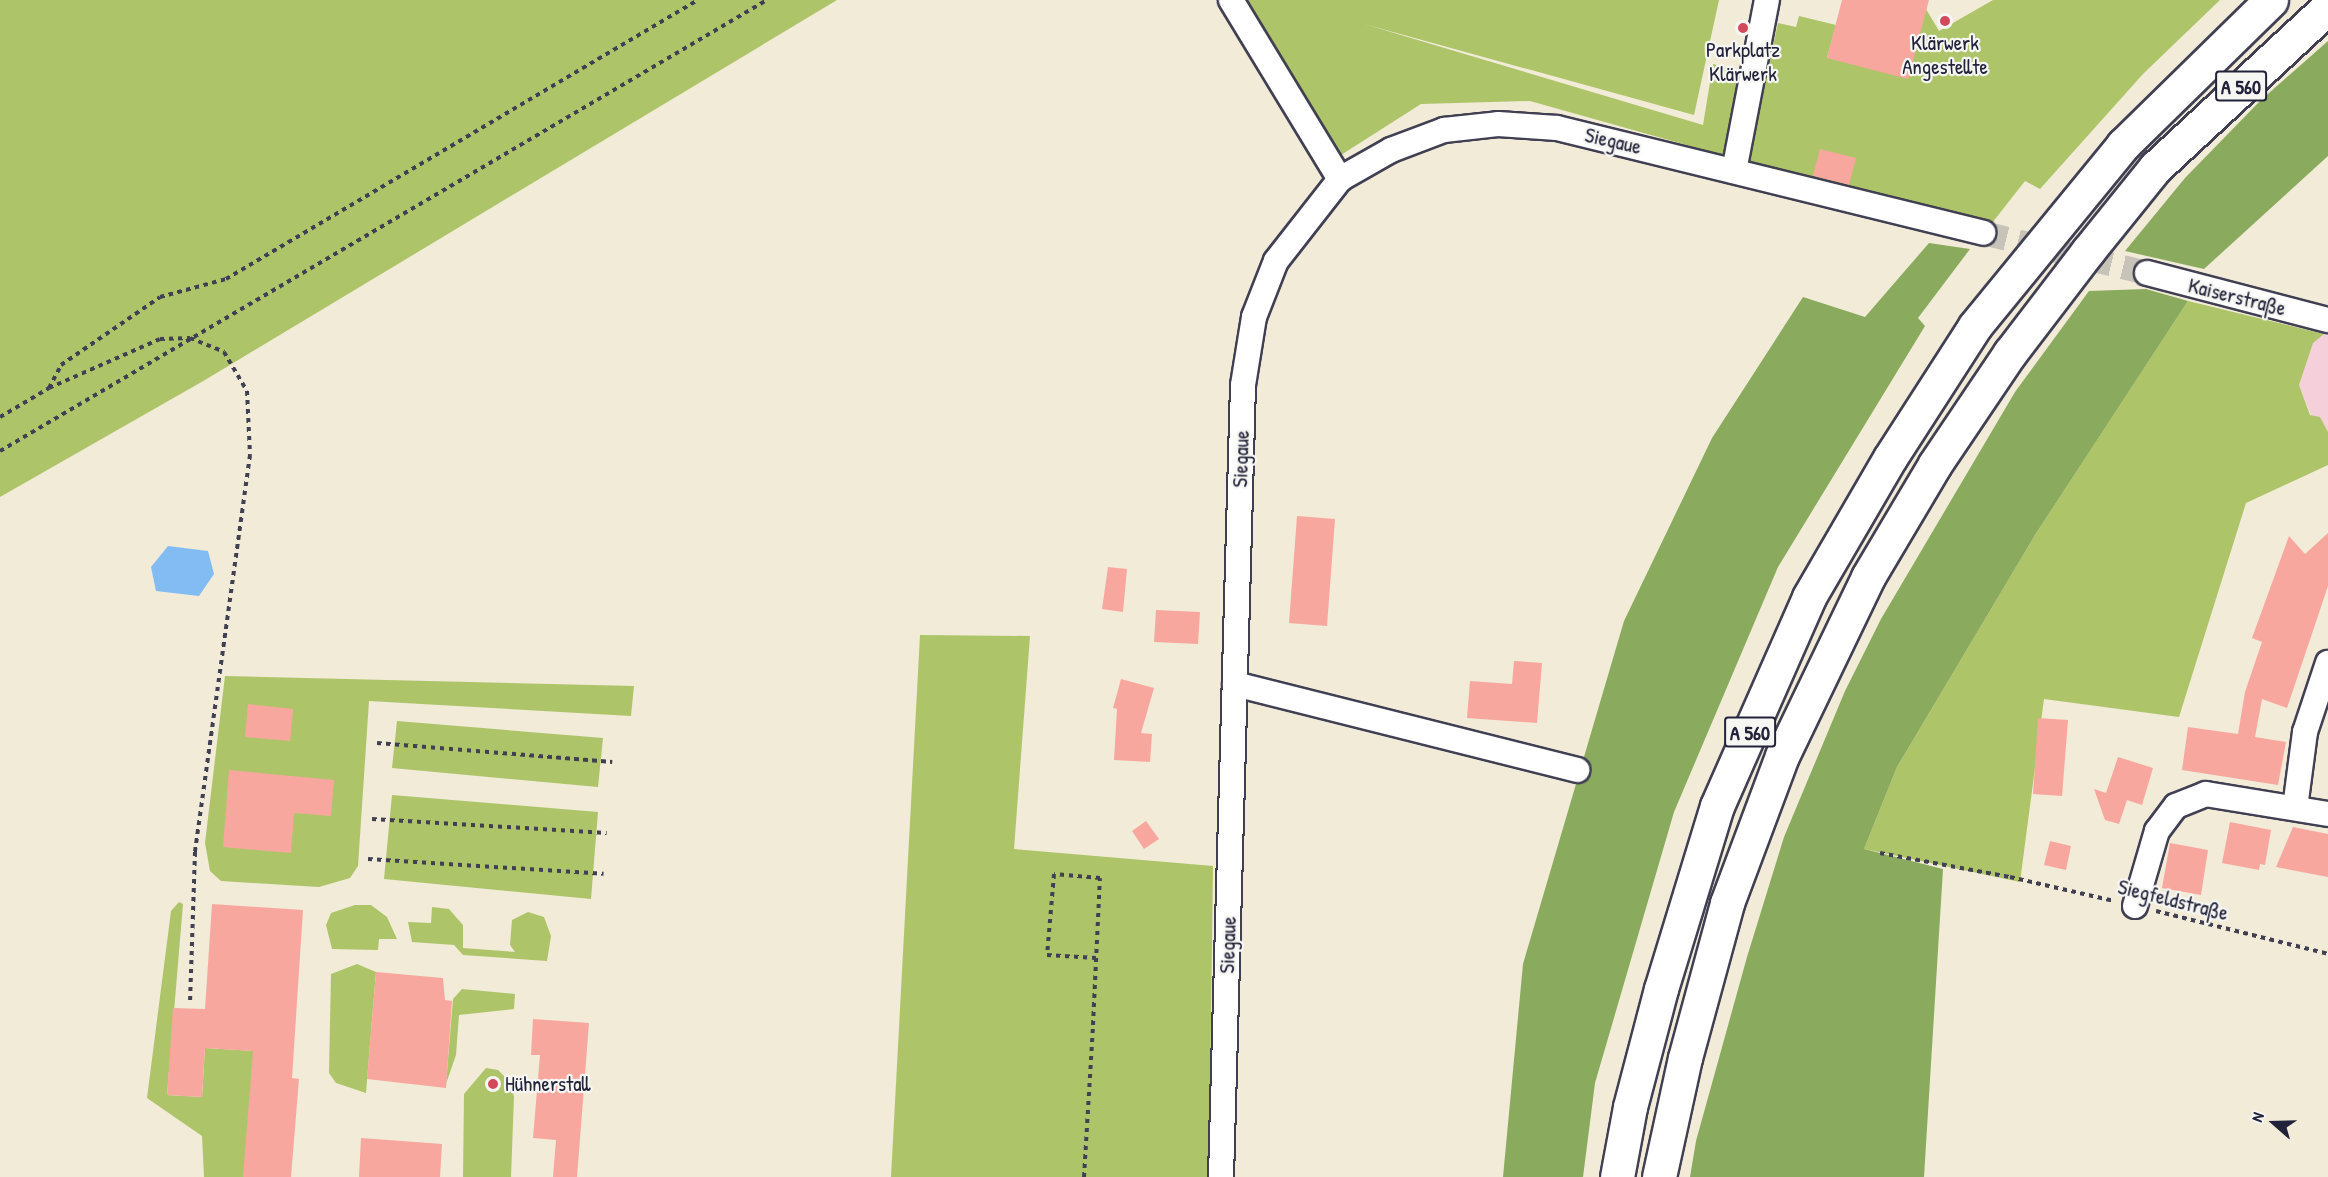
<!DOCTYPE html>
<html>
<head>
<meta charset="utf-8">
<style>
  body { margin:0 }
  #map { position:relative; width:2328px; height:1177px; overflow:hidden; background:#f1ebd8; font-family:"Patrick Hand",sans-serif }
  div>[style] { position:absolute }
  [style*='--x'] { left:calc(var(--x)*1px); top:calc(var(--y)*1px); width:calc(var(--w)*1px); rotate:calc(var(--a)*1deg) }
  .built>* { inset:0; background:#f5cfd9 }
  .green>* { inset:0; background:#aec469 }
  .forest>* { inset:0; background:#8aaa5d }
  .water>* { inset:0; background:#82bcf3 }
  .building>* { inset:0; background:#f8a79f }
  .minor-tunnel>* { height:24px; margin-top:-12px; transform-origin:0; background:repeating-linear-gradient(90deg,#c8c3b9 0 24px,transparent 0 36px) }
  .path>* { height:4px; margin-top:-2px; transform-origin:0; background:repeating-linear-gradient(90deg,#414053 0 4.5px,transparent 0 9px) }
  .roads { filter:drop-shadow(2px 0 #414053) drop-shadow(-2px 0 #414053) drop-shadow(0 2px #414053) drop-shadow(0 -2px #414053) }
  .minor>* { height:24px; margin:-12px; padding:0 12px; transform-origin:12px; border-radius:12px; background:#fff }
  .highway>* { height:33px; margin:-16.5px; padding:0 16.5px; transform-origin:16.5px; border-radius:16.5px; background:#fff }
  .dots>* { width:16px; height:16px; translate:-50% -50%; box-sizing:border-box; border:3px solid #f6f6f2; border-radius:50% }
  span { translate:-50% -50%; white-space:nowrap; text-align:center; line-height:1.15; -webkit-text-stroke:4.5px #f6f6f2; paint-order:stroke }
  .shield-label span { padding:2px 4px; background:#f6f6f2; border:2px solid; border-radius:4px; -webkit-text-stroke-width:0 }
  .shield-label { font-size:20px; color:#22223b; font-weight:700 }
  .poi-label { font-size:21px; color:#22223b }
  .left { translate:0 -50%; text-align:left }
  .street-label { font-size:21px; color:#22223b }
  .north { position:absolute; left:2244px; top:1093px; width:60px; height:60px; -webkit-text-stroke:4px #f6f6f2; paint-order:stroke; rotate:290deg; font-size:16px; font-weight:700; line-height:24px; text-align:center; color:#22223b }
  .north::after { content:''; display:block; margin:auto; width:21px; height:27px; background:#22223b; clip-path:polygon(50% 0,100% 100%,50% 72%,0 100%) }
</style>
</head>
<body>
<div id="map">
  <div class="built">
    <i style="clip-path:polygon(2324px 334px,2328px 335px,2328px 432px,2320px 418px,2311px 415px,2299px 385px,2313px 342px)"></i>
  </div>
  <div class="green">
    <i style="clip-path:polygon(0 0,837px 0,205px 380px,0 497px)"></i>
    <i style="clip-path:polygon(1233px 0,1719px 0,1694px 115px,1364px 24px,1703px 125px,1713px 64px,1766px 77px,1778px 23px,1796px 27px,1799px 16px,1836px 25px,1827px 58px,1926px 9px,1939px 31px,1993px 0,2220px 0,2143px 74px,2040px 189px,2025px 181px,1992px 223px,1953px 220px,1530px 101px,1421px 104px,1330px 162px)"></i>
    <i style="clip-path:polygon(2188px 301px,2324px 334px,2313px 343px,2299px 385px,2310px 415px,2320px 417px,2328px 432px,2328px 465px,2246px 503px,2179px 717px,2044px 699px,2020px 882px,1864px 849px,1897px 767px,2035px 535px)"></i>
    <i style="clip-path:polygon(920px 635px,1030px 636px,1014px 849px,1213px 866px,1209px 1177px,891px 1177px)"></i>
    <i style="clip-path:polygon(225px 676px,634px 686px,631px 716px,369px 701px,358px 866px,350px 878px,319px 887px,221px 881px,210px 871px,205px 843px)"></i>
    <i style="clip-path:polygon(397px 721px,603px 738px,598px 787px,392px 768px)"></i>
    <i style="clip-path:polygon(392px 795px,598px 812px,591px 899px,384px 879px)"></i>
    <i style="clip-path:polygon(179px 902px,183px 904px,167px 1095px,202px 1097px,205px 1048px,290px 1053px,243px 1177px,204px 1177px,202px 1136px,147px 1098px,171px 911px)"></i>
    <i style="clip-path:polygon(355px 905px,371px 905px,387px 917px,397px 939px,379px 939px,378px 950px,332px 949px,326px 925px,331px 913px)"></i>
    <i style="clip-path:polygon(432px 907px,449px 909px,463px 925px,463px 948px,515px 952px,510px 945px,512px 920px,528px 912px,544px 917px,551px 936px,547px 961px,463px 955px,454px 945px,412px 942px,408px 922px,431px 923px)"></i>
    <i style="clip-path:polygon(357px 964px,376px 972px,366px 1093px,336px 1083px,329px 1073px,331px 974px)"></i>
    <i style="clip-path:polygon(462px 989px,515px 994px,514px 1009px,459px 1015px,456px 1055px,446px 1084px,453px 999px)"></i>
    <i style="clip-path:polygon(486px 1068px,498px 1070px,507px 1079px,514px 1096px,511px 1177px,463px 1177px,464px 1094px)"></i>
  </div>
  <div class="forest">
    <i style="clip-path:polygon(2328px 41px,2328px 156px,2204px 269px,2125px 251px,2185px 178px,2261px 100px)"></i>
    <i style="clip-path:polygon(1929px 243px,1970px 249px,1918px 318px,1925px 326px,1778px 567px,1674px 812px,1595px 1083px,1583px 1177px,1503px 1177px,1523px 964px,1624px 621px,1712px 438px,1803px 297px,1865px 317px)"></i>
    <i style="clip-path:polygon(2146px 289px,2188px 301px,2035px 535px,1897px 767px,1864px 849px,1943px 869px,1924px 1177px,1690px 1177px,1696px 1141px,1747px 957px,1784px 837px,1845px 691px,1881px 619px,2015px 392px,2089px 291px)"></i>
  </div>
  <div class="water">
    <i style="clip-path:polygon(168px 546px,208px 551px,214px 574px,199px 596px,156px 591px,151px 567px)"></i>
  </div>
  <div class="building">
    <i style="clip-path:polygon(1842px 0,1929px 0,1908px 79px,1827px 58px)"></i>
    <i style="clip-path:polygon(1820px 149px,1856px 158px,1849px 185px,1813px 176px)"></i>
    <i style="clip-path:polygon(1297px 516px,1335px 519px,1327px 626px,1289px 623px)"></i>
    <i style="clip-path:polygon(2328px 533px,2328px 586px,2287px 708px,2262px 699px,2255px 737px,2286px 742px,2278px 785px,2182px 770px,2188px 727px,2238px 734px,2245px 692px,2262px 642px,2252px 638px,2289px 536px,2305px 554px)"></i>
    <i style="clip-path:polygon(1108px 567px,1127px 569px,1123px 612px,1102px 609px)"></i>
    <i style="clip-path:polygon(1156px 610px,1200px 612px,1198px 644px,1154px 642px)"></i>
    <i style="clip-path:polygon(1514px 661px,1542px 663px,1537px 723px,1467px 718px,1470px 681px,1512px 684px)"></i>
    <i style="clip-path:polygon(1121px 679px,1154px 688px,1141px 733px,1152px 734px,1150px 762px,1114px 760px,1117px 709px,1113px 708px)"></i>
    <i style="clip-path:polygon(248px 704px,293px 709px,290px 741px,245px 737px)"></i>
    <i style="clip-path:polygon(2038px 718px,2068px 720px,2062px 796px,2033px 794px)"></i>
    <i style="clip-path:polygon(2118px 757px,2153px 768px,2142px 805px,2127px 800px,2119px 824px,2105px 820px,2094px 789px,2106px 793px)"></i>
    <i style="clip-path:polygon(229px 770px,334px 780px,331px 816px,294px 813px,291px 853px,223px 847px)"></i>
    <i style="clip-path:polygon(1146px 821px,1159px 839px,1144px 849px,1132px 831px)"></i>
    <i style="clip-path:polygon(2230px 822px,2271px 830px,2265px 865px,2260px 864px,2259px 870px,2222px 863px)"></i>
    <i style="clip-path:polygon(2293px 827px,2328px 834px,2328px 877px,2276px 867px)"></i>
    <i style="clip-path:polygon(2050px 841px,2071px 846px,2066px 870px,2044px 865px)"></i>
    <i style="clip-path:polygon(2170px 843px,2208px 850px,2201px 895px,2162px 888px)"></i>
    <i style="clip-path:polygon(212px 904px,303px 910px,292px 1078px,299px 1079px,291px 1177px,243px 1177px,253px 1051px,205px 1048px,202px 1097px,167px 1095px,173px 1008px,205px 1009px)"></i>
    <i style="clip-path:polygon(376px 972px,443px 978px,445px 1000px,452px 1001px,446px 1088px,367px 1079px)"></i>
    <i style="clip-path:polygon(533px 1019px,589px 1023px,577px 1177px,553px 1177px,556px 1140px,533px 1138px,540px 1055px,531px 1055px)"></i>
    <i style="clip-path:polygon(361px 1138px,442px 1144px,440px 1177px,359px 1177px)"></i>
  </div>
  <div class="minor-tunnel">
    <i style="--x:1983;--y:233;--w:169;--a:13.7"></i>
  </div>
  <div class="path">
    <i style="--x:49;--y:388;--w:121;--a:-23.8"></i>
    <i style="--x:160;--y:339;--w:30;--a:-2"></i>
    <i style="--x:190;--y:338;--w:37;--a:22"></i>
    <i style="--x:224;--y:352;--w:45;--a:59.5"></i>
    <i style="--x:247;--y:391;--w:64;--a:87.3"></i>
    <i style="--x:250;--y:455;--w:401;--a:97.9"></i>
    <i style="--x:195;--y:852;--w:149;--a:91.9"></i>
    <i style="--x:0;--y:417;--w:57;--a:-30.6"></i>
    <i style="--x:49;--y:388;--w:26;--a:-62"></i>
    <i style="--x:61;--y:365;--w:120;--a:-34.5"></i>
    <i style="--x:160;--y:297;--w:68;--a:-15.3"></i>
    <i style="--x:226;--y:279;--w:548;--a:-30.59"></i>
    <i style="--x:0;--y:451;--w:890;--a:-30.46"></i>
    <i style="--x:377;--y:743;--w:236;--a:4.6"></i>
    <i style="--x:372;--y:819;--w:235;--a:3.4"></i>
    <i style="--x:1880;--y:853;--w:132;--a:10.5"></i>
    <i style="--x:2010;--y:877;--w:107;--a:13"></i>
    <i style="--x:368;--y:859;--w:236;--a:3.6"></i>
    <i style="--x:2156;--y:911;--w:177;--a:14"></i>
    <i style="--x:1084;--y:1177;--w:152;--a:-86.6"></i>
    <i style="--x:1093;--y:1025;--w:147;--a:-87.3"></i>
    <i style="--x:1100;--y:878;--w:46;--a:-175"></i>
    <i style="--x:1054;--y:874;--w:81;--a:94.9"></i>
    <i style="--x:1047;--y:955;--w:49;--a:3.5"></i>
  </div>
  <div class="roads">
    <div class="minor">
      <i style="--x:1231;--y:0;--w:210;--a:58.7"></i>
      <i style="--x:1734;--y:171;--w:174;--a:-79.1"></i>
      <i style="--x:2147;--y:273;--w:187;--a:14.6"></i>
      <i style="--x:1235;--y:684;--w:353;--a:14.1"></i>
      <i style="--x:2295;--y:808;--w:77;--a:-82.5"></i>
      <i style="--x:2305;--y:732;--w:73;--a:-71.6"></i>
      <i style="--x:2135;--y:906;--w:78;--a:-73.7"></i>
      <i style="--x:2157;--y:831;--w:31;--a:-53"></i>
      <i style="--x:2176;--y:806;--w:32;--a:-22"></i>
      <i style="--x:2206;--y:794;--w:124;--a:9.3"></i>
      <i style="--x:1221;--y:1177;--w:792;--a:-88.41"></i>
      <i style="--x:1243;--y:385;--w:69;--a:-80.8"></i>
      <i style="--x:1254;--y:317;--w:60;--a:-68.6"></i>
      <i style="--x:1276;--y:261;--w:104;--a:-52"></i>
      <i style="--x:1340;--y:179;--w:59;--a:-29.6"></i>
      <i style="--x:1391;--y:150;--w:57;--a:-20.7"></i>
      <i style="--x:1444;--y:130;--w:54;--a:-6.3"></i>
      <i style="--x:1498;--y:124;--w:59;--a:3.9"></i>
      <i style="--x:1557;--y:128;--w:439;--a:13.8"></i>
    </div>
    <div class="highway">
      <i style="--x:1617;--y:1177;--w:71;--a:-79.5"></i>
      <i style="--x:1630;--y:1107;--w:122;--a:-75.3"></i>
      <i style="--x:1661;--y:989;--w:191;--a:-73"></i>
      <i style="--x:1717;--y:806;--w:228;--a:-66.2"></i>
      <i style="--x:1809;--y:597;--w:161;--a:-59.8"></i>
      <i style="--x:1890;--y:458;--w:157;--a:-57.2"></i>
      <i style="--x:1975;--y:326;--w:234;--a:-50.7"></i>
      <i style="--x:2123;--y:145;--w:207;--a:-44.4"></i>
      <i style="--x:1659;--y:1177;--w:122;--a:-77.7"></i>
      <i style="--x:1685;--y:1058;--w:161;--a:-74.8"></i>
      <i style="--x:1727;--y:903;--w:157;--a:-69.5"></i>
      <i style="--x:1782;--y:756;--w:199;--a:-64.3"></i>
      <i style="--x:1868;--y:577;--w:131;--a:-59.3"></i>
      <i style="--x:1935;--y:464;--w:134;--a:-56"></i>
      <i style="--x:2010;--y:353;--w:128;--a:-52.6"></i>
      <i style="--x:2088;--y:251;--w:107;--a:-51.1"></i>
      <i style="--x:2155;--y:168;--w:236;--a:-42.9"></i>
    </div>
  </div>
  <div class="dots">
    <i style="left:1945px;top:21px;background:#d1495b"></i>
    <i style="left:1743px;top:28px;background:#d1495b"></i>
    <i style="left:493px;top:1084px;background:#d1495b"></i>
  </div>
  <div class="shield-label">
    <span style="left:2241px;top:86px">A 560</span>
    <span style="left:1750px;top:732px">A 560</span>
  </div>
  <div class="poi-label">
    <span style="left:1945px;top:55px">Klärwerk<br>Angestellte</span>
    <span style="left:1743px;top:62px">Parkplatz<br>Klärwerk</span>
    <span class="left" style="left:505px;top:1084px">Hühnerstall</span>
  </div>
  <div class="street-label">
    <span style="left:1613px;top:141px;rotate:13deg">Siegaue</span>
    <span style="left:2237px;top:297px;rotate:14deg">Kaiserstraße</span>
    <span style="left:1241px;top:459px;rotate:-88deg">Siegaue</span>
    <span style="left:2173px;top:900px;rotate:14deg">Siegfeldstraße</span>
    <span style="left:1228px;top:945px;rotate:-88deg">Siegaue</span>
  </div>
  <div class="north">N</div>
</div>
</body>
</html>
